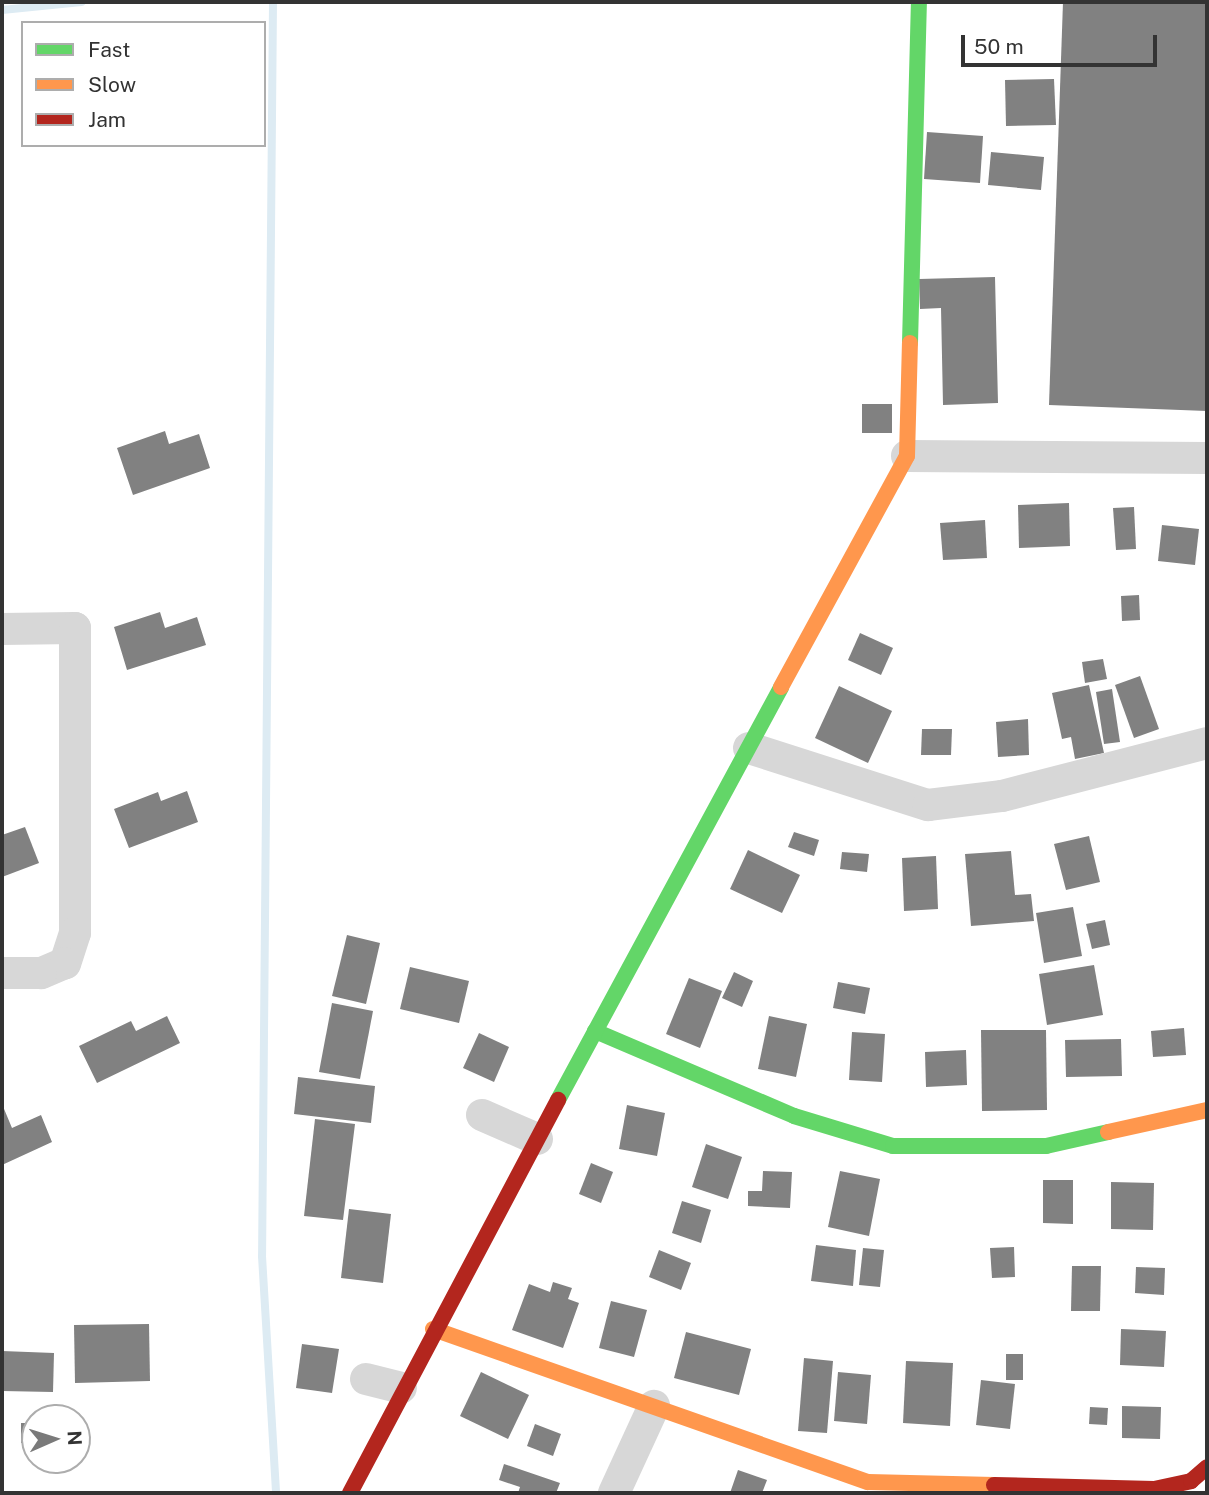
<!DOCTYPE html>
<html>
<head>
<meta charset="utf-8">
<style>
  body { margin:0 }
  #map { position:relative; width:1209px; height:1495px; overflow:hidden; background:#fff; font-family:"Public Sans",sans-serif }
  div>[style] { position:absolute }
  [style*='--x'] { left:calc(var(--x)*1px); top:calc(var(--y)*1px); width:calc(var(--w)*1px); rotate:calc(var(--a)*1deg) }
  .stream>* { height:8px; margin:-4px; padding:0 4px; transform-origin:4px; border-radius:4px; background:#ddebf3 }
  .building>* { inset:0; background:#818181 }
  .street>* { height:32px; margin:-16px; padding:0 16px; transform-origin:16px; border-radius:16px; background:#d7d7d7 }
  .fast>* { height:16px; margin:-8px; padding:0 8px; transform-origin:8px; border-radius:8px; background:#63d668 }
  .slow>* { height:16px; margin:-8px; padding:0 8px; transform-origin:8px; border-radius:8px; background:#ff974d }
  .jam>* { height:16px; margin:-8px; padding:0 8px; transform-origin:8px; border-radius:8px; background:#b3261e }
  span { translate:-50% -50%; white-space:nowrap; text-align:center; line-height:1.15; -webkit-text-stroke:7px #fff; paint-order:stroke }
  .frame { position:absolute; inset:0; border:4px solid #333; pointer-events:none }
  .legend { position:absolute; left:21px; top:21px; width:245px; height:126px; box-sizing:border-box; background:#fff; border:2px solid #adadad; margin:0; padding:9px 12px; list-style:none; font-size:21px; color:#333 }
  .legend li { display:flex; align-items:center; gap:14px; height:35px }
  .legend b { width:35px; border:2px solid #adadad }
  .north { position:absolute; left:21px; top:1404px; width:70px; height:70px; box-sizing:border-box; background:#fff; border:2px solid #adadad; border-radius:50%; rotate:87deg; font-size:19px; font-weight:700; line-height:28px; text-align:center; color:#333 }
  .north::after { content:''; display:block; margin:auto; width:24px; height:32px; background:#7a7a7a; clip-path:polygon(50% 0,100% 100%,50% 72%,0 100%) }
  .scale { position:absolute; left:961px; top:35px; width:196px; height:32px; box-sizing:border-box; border:4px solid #333; border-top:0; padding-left:9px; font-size:21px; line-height:24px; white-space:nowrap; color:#333; -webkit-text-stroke:5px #fff; paint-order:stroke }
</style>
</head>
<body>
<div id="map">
  <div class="stream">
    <i style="--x:273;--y:2;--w:1254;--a:90.5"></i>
    <i style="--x:262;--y:1256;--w:237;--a:86.6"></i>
    <i style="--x:2;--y:10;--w:80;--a:-5.7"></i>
  </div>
  <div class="building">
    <i style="clip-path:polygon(1063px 2px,1207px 2px,1207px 411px,1049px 405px)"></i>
    <i style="clip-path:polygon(1054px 79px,1056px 125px,1006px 126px,1005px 80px)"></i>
    <i style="clip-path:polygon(927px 132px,983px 136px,980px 183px,924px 179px)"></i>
    <i style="clip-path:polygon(991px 152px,1044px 157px,1041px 190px,988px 185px)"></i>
    <i style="clip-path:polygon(995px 277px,998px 403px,943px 405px,941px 308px,920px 309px,919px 279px)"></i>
    <i style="clip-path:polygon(862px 404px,892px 404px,892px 433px,862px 433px)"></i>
    <i style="clip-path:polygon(165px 431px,169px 444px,199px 434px,210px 468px,133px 495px,117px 448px)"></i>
    <i style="clip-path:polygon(1069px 503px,1070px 546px,1019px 548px,1018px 505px)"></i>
    <i style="clip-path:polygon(1134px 507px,1136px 549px,1116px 550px,1113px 508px)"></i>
    <i style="clip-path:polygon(985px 520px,987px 558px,943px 560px,940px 523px)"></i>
    <i style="clip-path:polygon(1162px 525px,1199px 529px,1195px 565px,1158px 561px)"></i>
    <i style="clip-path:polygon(1139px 595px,1140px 620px,1122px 621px,1121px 596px)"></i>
    <i style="clip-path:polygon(160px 612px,165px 628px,197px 617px,206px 645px,127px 670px,114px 627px)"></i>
    <i style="clip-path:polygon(860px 633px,893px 648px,881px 675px,848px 660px)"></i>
    <i style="clip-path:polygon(1103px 659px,1107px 679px,1085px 683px,1082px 662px)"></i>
    <i style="clip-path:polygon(1140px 676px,1159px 729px,1134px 738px,1115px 685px)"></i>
    <i style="clip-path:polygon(1089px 685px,1104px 753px,1075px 759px,1071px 737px,1062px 739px,1052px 693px)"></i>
    <i style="clip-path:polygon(839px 686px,892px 711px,868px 763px,815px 738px)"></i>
    <i style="clip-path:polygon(1112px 689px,1120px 742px,1104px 744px,1096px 692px)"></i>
    <i style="clip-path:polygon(1028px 719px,1029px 755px,998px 757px,996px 722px)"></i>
    <i style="clip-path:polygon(922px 729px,952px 729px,951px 755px,921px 755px)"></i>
    <i style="clip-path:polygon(187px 791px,198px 822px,129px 848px,114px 809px,158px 792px,161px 801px)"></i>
    <i style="clip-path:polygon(25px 827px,39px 863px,2px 877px,2px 835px)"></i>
    <i style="clip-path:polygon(794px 832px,819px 840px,814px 856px,788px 847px)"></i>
    <i style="clip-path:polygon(1089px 836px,1100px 882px,1066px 890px,1054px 844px)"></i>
    <i style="clip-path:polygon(748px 850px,800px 875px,782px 913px,730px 889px)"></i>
    <i style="clip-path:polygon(1011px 851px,1015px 895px,1031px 894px,1034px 921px,971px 926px,965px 854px)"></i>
    <i style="clip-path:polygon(842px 852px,869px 854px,867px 872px,840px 869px)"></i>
    <i style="clip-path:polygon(936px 856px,938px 909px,904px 911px,902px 858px)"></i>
    <i style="clip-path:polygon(1073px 907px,1082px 956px,1044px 963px,1036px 913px)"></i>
    <i style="clip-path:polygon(1105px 920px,1110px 945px,1092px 949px,1086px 924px)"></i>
    <i style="clip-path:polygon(347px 935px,380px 943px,366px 1004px,332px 996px)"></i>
    <i style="clip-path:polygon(1094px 965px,1103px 1015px,1047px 1025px,1039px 974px)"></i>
    <i style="clip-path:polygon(410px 967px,469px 981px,459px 1023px,400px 1009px)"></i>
    <i style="clip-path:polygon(734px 972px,753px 981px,742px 1007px,722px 998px)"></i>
    <i style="clip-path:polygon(689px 978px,722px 991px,700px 1048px,666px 1034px)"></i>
    <i style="clip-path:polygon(838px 982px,870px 988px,865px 1014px,833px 1008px)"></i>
    <i style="clip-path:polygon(332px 1003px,373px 1011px,360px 1079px,319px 1072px)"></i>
    <i style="clip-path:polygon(167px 1016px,180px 1043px,97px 1083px,79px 1046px,131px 1021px,136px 1031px)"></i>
    <i style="clip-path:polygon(769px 1016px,807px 1024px,796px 1077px,758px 1069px)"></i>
    <i style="clip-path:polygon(1184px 1028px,1186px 1055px,1153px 1057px,1151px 1031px)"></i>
    <i style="clip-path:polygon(981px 1030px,1046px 1030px,1047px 1110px,982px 1111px)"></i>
    <i style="clip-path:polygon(852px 1032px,885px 1034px,882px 1082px,849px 1080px)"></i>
    <i style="clip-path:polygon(479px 1033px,509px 1047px,494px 1082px,463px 1068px)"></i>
    <i style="clip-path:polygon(1121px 1039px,1122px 1076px,1066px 1077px,1065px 1040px)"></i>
    <i style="clip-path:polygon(966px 1050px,967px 1085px,926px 1087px,925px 1052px)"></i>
    <i style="clip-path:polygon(298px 1077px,375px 1086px,371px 1123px,294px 1114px)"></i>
    <i style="clip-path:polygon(2px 1104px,12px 1128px,41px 1115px,52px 1142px,2px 1165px)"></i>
    <i style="clip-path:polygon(627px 1105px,665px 1113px,657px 1156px,619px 1149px)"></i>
    <i style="clip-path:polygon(315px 1119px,355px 1124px,343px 1220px,304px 1216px)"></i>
    <i style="clip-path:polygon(706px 1144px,742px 1157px,728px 1199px,692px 1187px)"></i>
    <i style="clip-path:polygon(591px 1163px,613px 1172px,601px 1203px,579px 1194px)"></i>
    <i style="clip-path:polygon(763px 1171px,792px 1172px,790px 1208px,748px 1206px,748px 1191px,762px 1191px)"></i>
    <i style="clip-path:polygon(840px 1171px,880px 1179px,869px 1236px,828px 1227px)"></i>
    <i style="clip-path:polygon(1043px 1180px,1073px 1180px,1073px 1224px,1043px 1223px)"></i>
    <i style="clip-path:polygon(1111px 1182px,1154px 1183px,1153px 1230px,1111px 1229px)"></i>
    <i style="clip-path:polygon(682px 1201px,711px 1210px,701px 1243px,672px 1233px)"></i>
    <i style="clip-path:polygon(349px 1209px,391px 1214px,383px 1283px,341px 1278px)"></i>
    <i style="clip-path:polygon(816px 1245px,856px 1250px,853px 1286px,811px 1281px)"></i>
    <i style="clip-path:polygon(1014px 1247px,1015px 1277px,992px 1278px,990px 1248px)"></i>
    <i style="clip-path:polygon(863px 1248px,884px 1250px,880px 1287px,859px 1285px)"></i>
    <i style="clip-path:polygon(659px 1250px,691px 1263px,681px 1290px,649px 1277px)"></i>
    <i style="clip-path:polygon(1072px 1266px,1101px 1266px,1100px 1311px,1071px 1311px)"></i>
    <i style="clip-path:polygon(1136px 1267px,1165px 1268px,1164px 1295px,1135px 1293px)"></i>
    <i style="clip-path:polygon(553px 1282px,572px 1288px,568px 1299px,579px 1303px,563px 1348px,512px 1330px,529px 1284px,550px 1292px)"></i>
    <i style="clip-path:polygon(611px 1301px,647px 1310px,634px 1357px,599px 1348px)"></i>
    <i style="clip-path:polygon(149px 1324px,150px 1381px,75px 1383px,74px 1325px)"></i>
    <i style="clip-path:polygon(1121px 1329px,1166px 1331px,1164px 1367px,1120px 1365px)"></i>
    <i style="clip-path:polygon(686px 1332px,751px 1349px,739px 1395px,674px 1378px)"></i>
    <i style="clip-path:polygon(302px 1344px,339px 1349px,332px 1393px,296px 1388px)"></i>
    <i style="clip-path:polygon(2px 1351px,54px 1353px,53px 1392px,2px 1391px)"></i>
    <i style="clip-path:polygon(1006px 1354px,1023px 1354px,1023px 1380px,1006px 1380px)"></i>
    <i style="clip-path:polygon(804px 1358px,833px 1361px,827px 1433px,798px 1431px)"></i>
    <i style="clip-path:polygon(906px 1361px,953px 1363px,950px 1426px,903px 1423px)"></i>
    <i style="clip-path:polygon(481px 1372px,529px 1395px,508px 1439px,460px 1416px)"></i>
    <i style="clip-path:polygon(838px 1372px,871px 1375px,867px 1424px,834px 1421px)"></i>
    <i style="clip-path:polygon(981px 1380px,1015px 1384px,1010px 1429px,976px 1425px)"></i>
    <i style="clip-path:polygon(1122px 1406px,1161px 1407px,1160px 1439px,1122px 1438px)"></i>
    <i style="clip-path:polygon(1090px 1407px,1108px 1408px,1107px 1425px,1089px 1424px)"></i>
    <i style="clip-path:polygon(21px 1423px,35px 1423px,35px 1443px,21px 1443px)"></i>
    <i style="clip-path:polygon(535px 1424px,561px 1434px,553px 1456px,527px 1446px)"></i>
    <i style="clip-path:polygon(504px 1464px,560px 1483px,556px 1493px,518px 1493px,520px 1487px,499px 1480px)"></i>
    <i style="clip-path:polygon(738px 1470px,767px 1480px,762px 1493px,730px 1493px)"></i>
  </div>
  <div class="street">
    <i style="--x:907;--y:456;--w:300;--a:0.4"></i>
    <i style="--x:2;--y:629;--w:73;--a:-0.8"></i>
    <i style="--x:75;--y:628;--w:305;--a:90"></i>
    <i style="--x:75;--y:933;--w:32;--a:108"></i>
    <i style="--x:65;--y:963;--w:26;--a:157"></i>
    <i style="--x:41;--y:973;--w:39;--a:180"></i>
    <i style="--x:749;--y:748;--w:188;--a:17.7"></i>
    <i style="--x:928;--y:805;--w:75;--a:-6.9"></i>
    <i style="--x:1002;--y:796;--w:212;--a:-14.5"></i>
    <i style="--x:482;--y:1115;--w:60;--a:23.6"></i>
    <i style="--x:366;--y:1379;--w:36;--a:14"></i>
    <i style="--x:614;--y:1493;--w:96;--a:-65.3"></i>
  </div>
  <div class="fast">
    <i style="--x:910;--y:343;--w:341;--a:-88.5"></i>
    <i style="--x:595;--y:1031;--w:216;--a:23.1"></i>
    <i style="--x:794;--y:1116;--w:103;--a:16.9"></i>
    <i style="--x:893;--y:1146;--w:153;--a:0"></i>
    <i style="--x:1046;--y:1146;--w:64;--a:-12.7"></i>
    <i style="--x:558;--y:1100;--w:469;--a:-61.6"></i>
  </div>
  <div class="slow">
    <i style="--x:781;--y:687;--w:263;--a:-61.4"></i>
    <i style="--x:907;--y:456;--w:113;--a:-88.5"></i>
    <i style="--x:1108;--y:1132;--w:101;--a:-12.5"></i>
    <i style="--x:433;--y:1329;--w:461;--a:19.4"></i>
    <i style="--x:868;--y:1482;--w:126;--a:1.4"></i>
  </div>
  <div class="jam">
    <i style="--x:994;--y:1485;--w:160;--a:1.4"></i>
    <i style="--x:1154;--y:1489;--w:38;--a:-12"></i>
    <i style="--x:1191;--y:1481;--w:21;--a:-41"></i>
    <i style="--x:350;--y:1493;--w:445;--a:-62.1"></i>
  </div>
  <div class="frame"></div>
  <ul class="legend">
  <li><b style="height:9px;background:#63d668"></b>Fast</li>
  <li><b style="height:9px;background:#ff974d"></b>Slow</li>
  <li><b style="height:9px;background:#b3261e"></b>Jam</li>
  </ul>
  <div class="north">N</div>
  <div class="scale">50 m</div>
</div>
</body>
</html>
